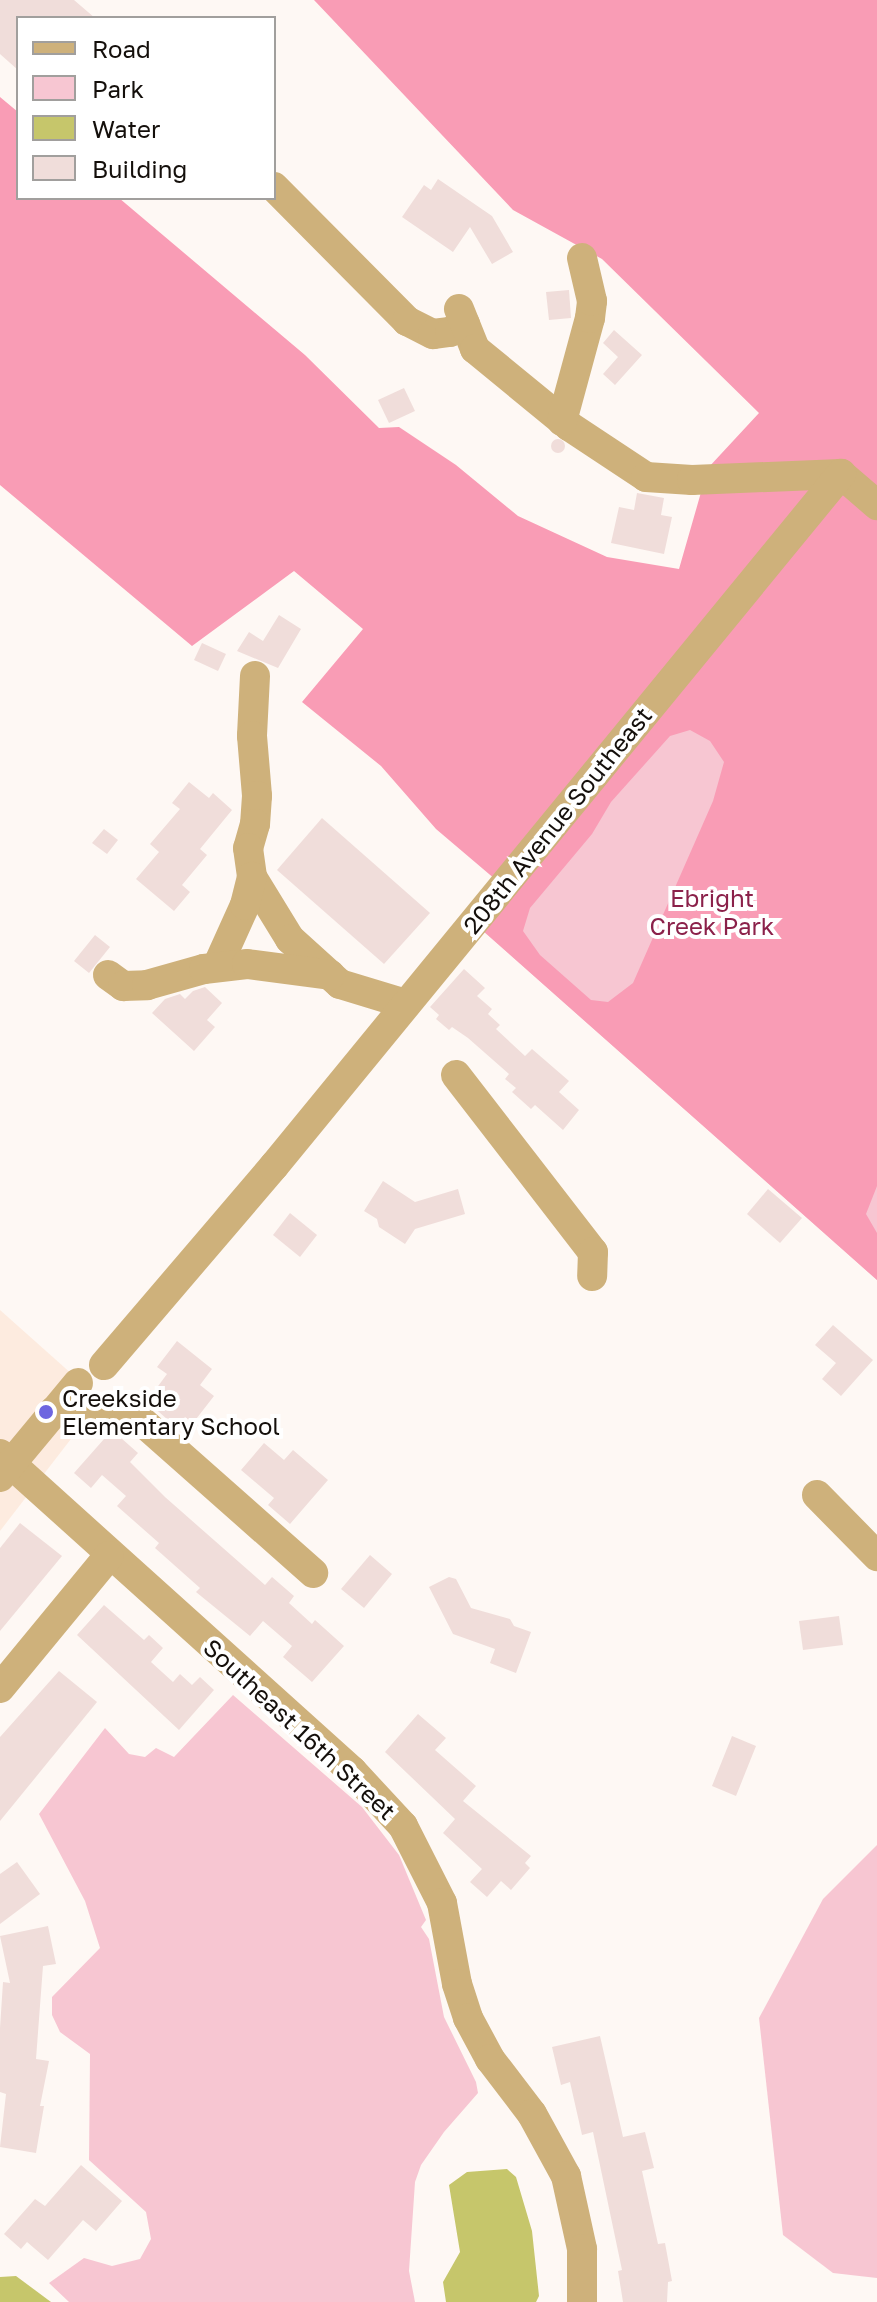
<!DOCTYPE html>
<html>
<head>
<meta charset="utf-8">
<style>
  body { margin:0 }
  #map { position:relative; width:877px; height:2302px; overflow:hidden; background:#fef8f4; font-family:"Golos Text",sans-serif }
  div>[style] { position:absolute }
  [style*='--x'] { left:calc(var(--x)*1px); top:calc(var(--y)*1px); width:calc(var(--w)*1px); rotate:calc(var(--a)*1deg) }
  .built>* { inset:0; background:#fdebdf }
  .green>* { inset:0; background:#f7c6d2 }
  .forest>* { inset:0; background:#f99cb5 }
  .water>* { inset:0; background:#c6c66b }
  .building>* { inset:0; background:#f0ddda }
  .round { border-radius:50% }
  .minor>* { height:30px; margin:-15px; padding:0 15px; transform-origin:15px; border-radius:15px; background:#ceb17b }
  .dots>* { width:22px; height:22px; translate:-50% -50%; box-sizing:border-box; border:4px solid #fff; border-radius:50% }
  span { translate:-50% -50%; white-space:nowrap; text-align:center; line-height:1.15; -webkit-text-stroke:8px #fff; paint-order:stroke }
  .street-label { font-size:24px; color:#140f0b }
  .park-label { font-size:24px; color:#8b214a }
  .poi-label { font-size:24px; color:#140f0b }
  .left { translate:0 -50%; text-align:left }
  .legend { position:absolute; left:16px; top:16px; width:260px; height:184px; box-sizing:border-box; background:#fff; border:2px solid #a19f9d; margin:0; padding:10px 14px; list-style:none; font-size:24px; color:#140f0b }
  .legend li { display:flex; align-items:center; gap:16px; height:40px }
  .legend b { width:40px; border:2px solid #a19f9d }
</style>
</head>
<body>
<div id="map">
  <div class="built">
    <i style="clip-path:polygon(0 1310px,101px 1400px,0 1531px)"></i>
  </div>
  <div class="green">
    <i style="clip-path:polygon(714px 647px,877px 788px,877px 1280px,482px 930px)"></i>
    <i style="clip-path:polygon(233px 1695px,362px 1807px,399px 1855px,426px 1920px,421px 1927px,429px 1939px,444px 2017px,476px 2082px,478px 2093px,444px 2132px,421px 2165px,415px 2182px,409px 2271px,415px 2302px,69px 2302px,49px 2283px,84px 2258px,112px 2266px,140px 2259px,151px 2239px,146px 2212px,89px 2160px,90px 2054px,60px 2032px,52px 2015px,52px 1997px,100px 1948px,85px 1901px,39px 1814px,105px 1728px,129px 1754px,145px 1757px,156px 1748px,174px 1757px)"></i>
    <i style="clip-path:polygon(877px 1845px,877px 2278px,833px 2273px,783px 2235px,759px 2018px,823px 1899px)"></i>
  </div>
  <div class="forest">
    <i style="clip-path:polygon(evenodd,314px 0,877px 0,877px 1186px,866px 1214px,877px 1233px,877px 1280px,482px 930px,509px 891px,436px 829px,381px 766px,302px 702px,363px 629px,294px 571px,192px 646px,0 485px,0 97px,18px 112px,18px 198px,119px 198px,305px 355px,379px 428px,399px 427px,456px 465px,518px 516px,607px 557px,679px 569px,708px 468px,759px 413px,602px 259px,513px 210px,314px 0,690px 730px,710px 741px,724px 762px,713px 801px,633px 983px,608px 1002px,591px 1000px,540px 955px,523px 931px,530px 908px,592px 834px,611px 802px,670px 736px,690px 730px)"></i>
  </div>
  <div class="water">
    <i style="clip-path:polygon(507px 2169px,516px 2177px,532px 2231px,539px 2296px,536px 2302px,446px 2302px,443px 2282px,460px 2252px,449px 2185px,467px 2172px)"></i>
    <i style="clip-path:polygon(16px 2276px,51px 2302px,0 2302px,0 2277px)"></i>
  </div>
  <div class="building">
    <i style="clip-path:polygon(0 0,74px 0,95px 18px,18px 18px,18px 70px,0 54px)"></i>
    <i style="clip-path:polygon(438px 179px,492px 216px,513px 252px,492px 264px,470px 227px,453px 252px,402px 217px,424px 185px,431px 190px)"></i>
    <i style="clip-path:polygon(569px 290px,571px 318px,549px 320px,546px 292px)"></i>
    <i style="clip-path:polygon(614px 330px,642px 355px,615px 385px,603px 374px,618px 357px,603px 343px)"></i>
    <i style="clip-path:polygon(404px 388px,415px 411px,389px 423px,378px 400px)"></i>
    <i class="round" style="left:551px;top:439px;width:14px;height:14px"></i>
    <i style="clip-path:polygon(637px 493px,664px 498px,661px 515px,672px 517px,664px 554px,611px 543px,619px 507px,634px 510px)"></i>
    <i style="clip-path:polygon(279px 615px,301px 629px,278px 668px,237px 651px,249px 632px,263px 641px)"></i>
    <i style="clip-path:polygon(202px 643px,226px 654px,218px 671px,194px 660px)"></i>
    <i style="clip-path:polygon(189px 782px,209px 798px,213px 793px,232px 810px,200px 849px,207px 855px,182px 885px,190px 892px,174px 911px,136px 879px,159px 852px,150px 844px,180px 809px,172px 803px)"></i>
    <i style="clip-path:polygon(322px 818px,430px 913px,384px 964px,277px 870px)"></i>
    <i style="clip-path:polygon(104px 829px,118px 840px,107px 854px,92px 843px)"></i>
    <i style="clip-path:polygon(95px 935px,110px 947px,89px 973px,74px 961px)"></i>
    <i style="clip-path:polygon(464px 969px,485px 988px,477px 996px,492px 1009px,488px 1014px,500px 1025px,496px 1029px,525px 1056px,532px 1049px,569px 1081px,559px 1092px,579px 1110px,563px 1130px,535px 1105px,531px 1109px,512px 1092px,516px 1088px,505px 1079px,509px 1074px,468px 1038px,452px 1027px,449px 1030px,436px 1019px,439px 1015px,430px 1007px)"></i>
    <i style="clip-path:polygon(205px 987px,222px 1003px,207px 1020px,215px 1027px,194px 1051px,152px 1013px,165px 999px,180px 994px,185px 999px,193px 991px)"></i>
    <i style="clip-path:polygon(383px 1181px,415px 1202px,458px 1189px,465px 1214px,415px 1229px,405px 1244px,379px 1227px,377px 1219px,364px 1211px)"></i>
    <i style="clip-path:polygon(768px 1189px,802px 1218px,780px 1243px,747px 1214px)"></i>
    <i style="clip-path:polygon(290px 1213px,317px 1235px,300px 1257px,273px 1235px)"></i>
    <i style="clip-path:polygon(833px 1325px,873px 1360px,841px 1396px,822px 1379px,836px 1363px,815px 1345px)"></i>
    <i style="clip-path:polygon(177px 1341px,212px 1369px,200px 1385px,214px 1396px,193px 1423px,185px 1417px,177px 1428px,150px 1404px,153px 1400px,150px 1397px,167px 1374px,157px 1367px)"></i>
    <i style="clip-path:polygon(112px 1430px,138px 1453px,130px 1462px,165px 1497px,265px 1585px,272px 1577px,294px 1596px,289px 1603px,312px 1624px,315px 1620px,344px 1646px,312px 1682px,283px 1657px,292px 1646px,263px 1621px,250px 1636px,196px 1592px,200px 1588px,155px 1548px,159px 1543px,117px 1506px,126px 1496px,102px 1475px,91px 1488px,74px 1473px)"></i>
    <i style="clip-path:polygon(264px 1443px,284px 1460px,293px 1450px,328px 1480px,290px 1524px,268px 1505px,274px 1498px,241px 1470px)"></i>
    <i style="clip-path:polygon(20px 1523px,62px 1556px,0 1631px,0 1548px)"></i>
    <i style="clip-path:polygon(370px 1555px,392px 1574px,364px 1608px,341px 1589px)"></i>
    <i style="clip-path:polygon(449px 1577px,456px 1579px,471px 1608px,510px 1619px,514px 1626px,531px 1632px,516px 1673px,490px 1663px,495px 1649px,453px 1634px,429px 1587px)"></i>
    <i style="clip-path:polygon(104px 1605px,144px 1640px,149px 1635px,163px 1648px,151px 1662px,173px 1682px,180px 1674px,192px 1685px,200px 1677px,214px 1690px,179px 1730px,77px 1635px)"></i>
    <i style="clip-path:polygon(839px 1616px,843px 1645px,803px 1650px,799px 1621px)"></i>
    <i style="clip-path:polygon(59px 1671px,97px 1702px,0 1821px,0 1737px)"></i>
    <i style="clip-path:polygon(418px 1714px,446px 1738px,435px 1750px,476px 1786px,463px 1801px,531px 1856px,525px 1863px,530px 1868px,511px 1890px,501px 1881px,487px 1897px,470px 1882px,482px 1869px,443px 1833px,455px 1819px,385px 1752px)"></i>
    <i style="clip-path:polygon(732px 1736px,756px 1746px,736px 1796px,712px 1786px)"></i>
    <i style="clip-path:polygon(17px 1862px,40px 1894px,0 1924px,0 1874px)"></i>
    <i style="clip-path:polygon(48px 1926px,56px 1964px,43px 1966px,36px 2059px,49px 2061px,40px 2106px,44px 2106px,36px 2153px,0 2147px,6px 2094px,0 2092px,0 2028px,3px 1982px,10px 1983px,0 1936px)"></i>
    <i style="clip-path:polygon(600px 2036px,623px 2137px,645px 2132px,654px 2168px,642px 2171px,658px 2244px,665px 2243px,672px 2281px,668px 2282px,667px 2302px,623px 2302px,618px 2271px,622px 2270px,593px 2132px,582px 2135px,570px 2082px,561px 2085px,552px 2047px)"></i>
    <i style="clip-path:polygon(81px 2165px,122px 2201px,96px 2231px,83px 2220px,48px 2260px,27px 2242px,21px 2249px,4px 2234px,35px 2199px,45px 2206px)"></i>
  </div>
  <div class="minor">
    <i style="--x:274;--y:187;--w:189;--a:45.2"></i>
    <i style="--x:407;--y:321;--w:29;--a:27"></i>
    <i style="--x:433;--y:334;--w:17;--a:-7"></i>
    <i style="--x:450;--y:332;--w:17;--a:-28"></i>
    <i style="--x:459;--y:309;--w:43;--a:68.2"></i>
    <i style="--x:475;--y:349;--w:122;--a:39.3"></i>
    <i style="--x:569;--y:426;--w:92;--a:33.5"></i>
    <i style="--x:646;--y:477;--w:46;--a:3.7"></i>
    <i style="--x:692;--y:480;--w:149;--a:-2.3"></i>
    <i style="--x:562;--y:421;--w:107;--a:-74.8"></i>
    <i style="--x:590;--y:318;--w:17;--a:-83"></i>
    <i style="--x:592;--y:301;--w:44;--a:-103.1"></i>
    <i style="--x:841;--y:474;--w:48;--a:40.7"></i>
    <i style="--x:255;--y:676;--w:60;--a:92.9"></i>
    <i style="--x:252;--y:736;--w:60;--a:85.2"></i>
    <i style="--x:257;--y:796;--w:28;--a:94"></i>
    <i style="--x:255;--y:824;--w:25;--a:106"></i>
    <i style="--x:248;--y:848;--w:29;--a:82"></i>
    <i style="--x:252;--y:877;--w:73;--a:58.5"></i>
    <i style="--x:290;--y:939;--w:67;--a:42"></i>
    <i style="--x:340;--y:984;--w:69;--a:16.9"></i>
    <i style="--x:217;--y:967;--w:68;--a:-65.7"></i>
    <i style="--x:245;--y:905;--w:29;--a:-76"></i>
    <i style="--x:108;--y:975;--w:19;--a:36"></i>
    <i style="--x:123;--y:986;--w:24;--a:-2"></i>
    <i style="--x:147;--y:985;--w:59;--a:-15.7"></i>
    <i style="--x:204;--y:969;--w:43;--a:-6.6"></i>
    <i style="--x:247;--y:964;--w:84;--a:7.5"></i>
    <i style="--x:456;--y:1075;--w:224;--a:52.3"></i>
    <i style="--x:593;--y:1252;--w:24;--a:92"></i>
    <i style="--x:104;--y:1365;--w:262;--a:-49.5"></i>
    <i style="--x:274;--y:1166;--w:895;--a:-50.67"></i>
    <i style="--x:54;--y:1411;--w:64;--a:-3.6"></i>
    <i style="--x:118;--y:1407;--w:11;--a:15"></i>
    <i style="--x:129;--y:1410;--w:246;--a:41.5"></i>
    <i style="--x:0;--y:1454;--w:474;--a:42"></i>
    <i style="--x:352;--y:1771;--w:75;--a:47.2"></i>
    <i style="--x:403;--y:1826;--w:86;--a:63.1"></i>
    <i style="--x:442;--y:1903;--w:82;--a:79.5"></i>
    <i style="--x:457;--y:1984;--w:36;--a:72"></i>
    <i style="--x:468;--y:2018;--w:47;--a:61.8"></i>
    <i style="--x:490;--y:2059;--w:69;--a:52.6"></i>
    <i style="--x:532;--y:2114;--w:71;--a:61.3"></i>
    <i style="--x:566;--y:2176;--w:75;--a:77.6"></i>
    <i style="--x:582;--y:2249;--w:53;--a:90"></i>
    <i style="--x:0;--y:1477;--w:122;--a:-50.3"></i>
    <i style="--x:817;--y:1495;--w:86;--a:45.5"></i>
    <i style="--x:0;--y:1688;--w:171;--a:-50.5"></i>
  </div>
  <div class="dots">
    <i style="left:46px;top:1412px;background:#6e66e0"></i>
  </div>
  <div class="street-label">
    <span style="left:557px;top:820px;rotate:-51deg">208th Avenue Southeast</span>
    <span style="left:300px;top:1729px;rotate:43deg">Southeast 16th Street</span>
  </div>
  <div class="park-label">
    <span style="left:712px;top:912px">Ebright<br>Creek Park</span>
  </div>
  <div class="poi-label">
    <span class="left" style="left:62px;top:1412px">Creekside<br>Elementary School</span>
  </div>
  <ul class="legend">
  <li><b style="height:10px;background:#ceb17b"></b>Road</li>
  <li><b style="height:22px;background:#f7c6d2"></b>Park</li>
  <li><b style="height:22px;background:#c6c66b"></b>Water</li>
  <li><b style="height:22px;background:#f0ddda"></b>Building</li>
  </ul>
</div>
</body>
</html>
